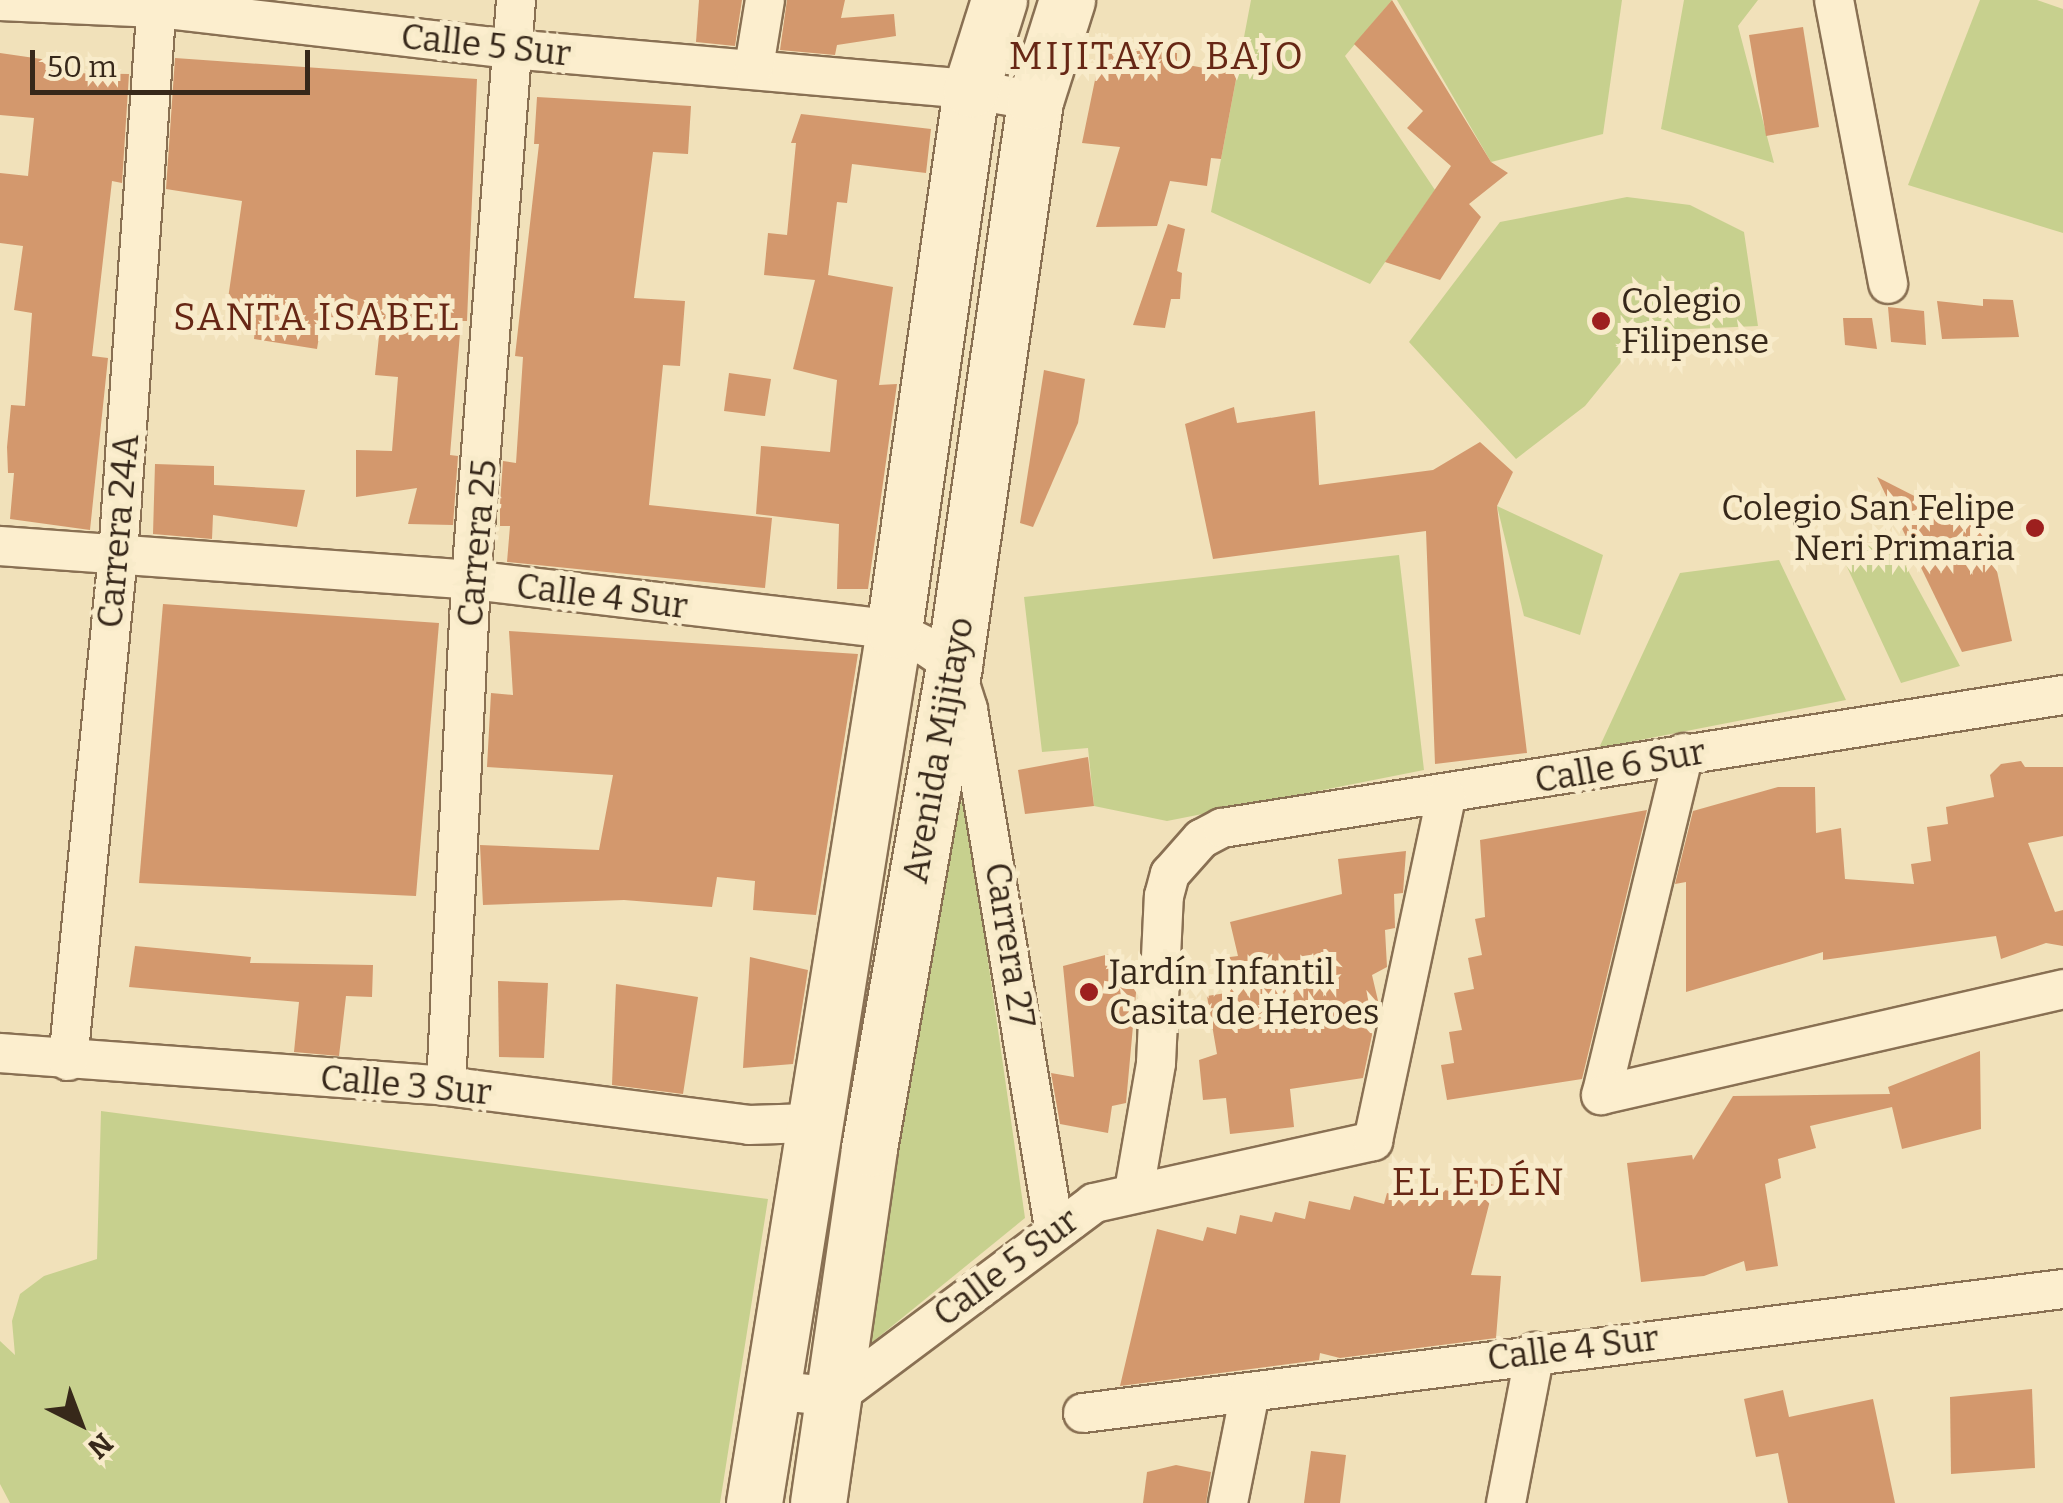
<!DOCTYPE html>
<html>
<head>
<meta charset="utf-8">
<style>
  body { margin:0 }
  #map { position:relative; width:2063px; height:1503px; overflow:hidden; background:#f1e1ba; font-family:Bitter,serif }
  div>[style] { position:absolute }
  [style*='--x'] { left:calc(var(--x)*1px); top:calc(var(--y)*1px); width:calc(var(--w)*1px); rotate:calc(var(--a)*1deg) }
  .green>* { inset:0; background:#c7d08e }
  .building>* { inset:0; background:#d3986d }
  .roads { filter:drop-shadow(2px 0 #897053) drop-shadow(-2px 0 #897053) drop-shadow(0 2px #897053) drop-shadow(0 -2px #897053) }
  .minor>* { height:38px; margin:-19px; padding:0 19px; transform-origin:19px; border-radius:19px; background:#fceece }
  .secondary>* { height:55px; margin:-27.5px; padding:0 27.5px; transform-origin:27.5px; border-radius:27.5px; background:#fceece }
  .dots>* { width:28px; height:28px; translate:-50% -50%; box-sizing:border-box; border:5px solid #f8ebca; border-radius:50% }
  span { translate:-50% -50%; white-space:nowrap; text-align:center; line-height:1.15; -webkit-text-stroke:10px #f8ebca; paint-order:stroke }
  .street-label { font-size:35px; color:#37281a }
  .poi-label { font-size:35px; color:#37281a }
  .left { translate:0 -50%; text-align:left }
  .right { translate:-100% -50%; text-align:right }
  .neighbourhood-label { font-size:38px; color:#672715; letter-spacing:2.5px }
  .north { position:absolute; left:30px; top:1373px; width:100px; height:100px; -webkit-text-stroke:8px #f8ebca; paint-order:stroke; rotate:138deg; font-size:28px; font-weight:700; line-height:40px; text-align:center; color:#37281a }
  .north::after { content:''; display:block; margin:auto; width:35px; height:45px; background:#37281a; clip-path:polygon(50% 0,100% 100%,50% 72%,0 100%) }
  .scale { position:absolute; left:30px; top:50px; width:280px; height:45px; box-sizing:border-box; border:5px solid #37281a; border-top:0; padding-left:12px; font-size:30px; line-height:35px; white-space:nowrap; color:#37281a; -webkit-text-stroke:8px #f8ebca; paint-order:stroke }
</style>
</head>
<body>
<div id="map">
  <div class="green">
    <i style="clip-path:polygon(1251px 0,1392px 0,1345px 56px,1435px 190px,1370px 284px,1211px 212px)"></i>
    <i style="clip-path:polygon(1397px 0,1622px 0,1603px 134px,1491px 162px)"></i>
    <i style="clip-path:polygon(1684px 0,1758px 0,1738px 26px,1774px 163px,1661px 129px)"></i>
    <i style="clip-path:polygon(1980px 0,2037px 0,2063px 9px,2063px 233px,1908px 185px)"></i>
    <i style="clip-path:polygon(1627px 197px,1690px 205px,1744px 232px,1758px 326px,1646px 331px,1585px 406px,1516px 459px,1409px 342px,1500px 222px)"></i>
    <i style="clip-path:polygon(1497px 506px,1603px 555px,1580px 635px,1524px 616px)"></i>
    <i style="clip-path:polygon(1891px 539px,1960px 666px,1901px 683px,1841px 554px)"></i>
    <i style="clip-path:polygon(1399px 555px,1424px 770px,1167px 821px,1094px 806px,1088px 748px,1042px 752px,1024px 597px)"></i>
    <i style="clip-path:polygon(1779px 560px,1846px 700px,1599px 748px,1680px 573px)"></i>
    <i style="clip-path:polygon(951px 789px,966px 807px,1025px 1218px,859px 1353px)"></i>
    <i style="clip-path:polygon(101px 1111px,768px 1199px,720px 1503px,10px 1503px,0 1484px,0 1341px,15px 1355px,12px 1321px,20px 1294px,44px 1276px,97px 1259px)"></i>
  </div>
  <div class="building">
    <i style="clip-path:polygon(699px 0,742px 0,735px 46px,696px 42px)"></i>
    <i style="clip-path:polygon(787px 0,845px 0,841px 18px,894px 14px,896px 36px,837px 45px,835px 55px,780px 50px)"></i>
    <i style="clip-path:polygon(1392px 0,1491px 162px,1508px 173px,1469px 204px,1481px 217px,1440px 280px,1385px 262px,1451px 166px,1407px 128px,1423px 111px,1354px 44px)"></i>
    <i style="clip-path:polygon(1803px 27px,1819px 127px,1766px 136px,1749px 35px)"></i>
    <i style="clip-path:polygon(1102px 46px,1177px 53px,1177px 63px,1237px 74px,1221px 159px,1211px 158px,1207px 186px,1170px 181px,1157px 226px,1096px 227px,1120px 147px,1082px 143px)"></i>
    <i style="clip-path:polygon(0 53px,69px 63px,67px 73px,129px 74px,122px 183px,112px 181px,92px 356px,108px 358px,90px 530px,10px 519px,14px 473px,8px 473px,7px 447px,11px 405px,25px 406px,32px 313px,14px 310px,23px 246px,0 243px,0 173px,28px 176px,34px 118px,0 115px)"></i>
    <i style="clip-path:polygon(175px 58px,477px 79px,467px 321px,461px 321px,450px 455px,458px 456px,453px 525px,408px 524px,417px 488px,356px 497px,356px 450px,392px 451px,398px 377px,375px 375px,380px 326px,322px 318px,317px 349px,254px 339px,256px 318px,226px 313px,242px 201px,166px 189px)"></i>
    <i style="clip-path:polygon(537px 97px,691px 106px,688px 154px,653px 152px,634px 298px,685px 301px,680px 366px,663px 365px,649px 505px,772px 518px,765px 588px,507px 562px,510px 526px,500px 526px,500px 504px,503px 461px,516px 463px,523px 357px,515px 356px,539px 144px,534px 144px)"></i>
    <i style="clip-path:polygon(801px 114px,931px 129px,926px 173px,852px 164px,847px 203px,837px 202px,828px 275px,893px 287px,879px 385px,897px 384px,868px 589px,837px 589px,839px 524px,756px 514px,761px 446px,830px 452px,837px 380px,793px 369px,815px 280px,764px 275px,768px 233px,787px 235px,796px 143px,791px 143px)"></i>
    <i style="clip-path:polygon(1168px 224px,1185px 229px,1177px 271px,1182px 273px,1180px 299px,1171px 299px,1165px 328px,1133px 325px)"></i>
    <i style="clip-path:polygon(1983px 299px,2013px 300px,2019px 337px,1942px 339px,1937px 301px,1983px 306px)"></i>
    <i style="clip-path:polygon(1888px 307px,1924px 311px,1926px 345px,1891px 342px)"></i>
    <i style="clip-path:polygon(1843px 318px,1872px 318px,1877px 349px,1845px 345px)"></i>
    <i style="clip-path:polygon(1044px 370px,1085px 379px,1078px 423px,1033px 527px,1020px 523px)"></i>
    <i style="clip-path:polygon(729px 373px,771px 379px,765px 416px,724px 411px)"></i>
    <i style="clip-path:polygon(1234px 407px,1237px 423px,1315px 411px,1319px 485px,1433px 470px,1480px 442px,1513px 472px,1497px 506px,1527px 753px,1435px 764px,1426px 531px,1213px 559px,1185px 424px)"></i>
    <i style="clip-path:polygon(155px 464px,214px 466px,214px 485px,305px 490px,297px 527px,213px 515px,212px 539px,153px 534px)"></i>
    <i style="clip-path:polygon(1877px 477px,1989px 534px,2012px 641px,1962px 652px)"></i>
    <i style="clip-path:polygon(163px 604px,439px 623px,416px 896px,139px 883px)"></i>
    <i style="clip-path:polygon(509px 631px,858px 654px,816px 915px,753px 910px,755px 881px,717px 877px,712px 907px,624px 900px,483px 905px,480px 845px,599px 850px,613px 775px,487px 767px,491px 693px,513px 695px)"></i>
    <i style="clip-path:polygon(1088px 757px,1094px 806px,1025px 814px,1018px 770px)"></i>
    <i style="clip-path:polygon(2021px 761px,2025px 767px,2063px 767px,2063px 836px,2028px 843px,2055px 912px,2063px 910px,2063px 946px,2046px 943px,2001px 959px,1996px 936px,1823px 960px,1823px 952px,1686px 992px,1686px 882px,1675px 884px,1693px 811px,1778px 787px,1815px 787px,1816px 833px,1841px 828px,1845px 879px,1914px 884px,1911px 864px,1931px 861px,1927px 827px,1948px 824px,1946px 807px,1994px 797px,1990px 775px,2001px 764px)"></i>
    <i style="clip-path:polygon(1647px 810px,1582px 1079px,1447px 1100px,1441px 1065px,1454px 1063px,1449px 1032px,1462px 1030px,1454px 993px,1474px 989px,1468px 958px,1482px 955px,1475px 919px,1485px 917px,1480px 840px)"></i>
    <i style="clip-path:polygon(1406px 851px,1403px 893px,1394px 894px,1395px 928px,1385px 930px,1387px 967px,1372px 975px,1379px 1005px,1368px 1007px,1372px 1035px,1363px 1078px,1290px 1089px,1294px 1127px,1230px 1134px,1226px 1098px,1203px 1100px,1199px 1060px,1217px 1054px,1207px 996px,1226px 993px,1222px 958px,1238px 956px,1230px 922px,1342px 894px,1338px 859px)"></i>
    <i style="clip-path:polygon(135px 946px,251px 957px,250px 963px,373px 965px,372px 997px,346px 996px,339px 1056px,294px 1052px,299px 1002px,129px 987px)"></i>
    <i style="clip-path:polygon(1113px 953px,1137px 982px,1126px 1103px,1112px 1106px,1108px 1133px,1060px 1124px,1051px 1073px,1074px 1077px,1063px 966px)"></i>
    <i style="clip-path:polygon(750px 957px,808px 970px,793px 1064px,743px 1068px)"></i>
    <i style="clip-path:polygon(498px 981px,548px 983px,544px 1058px,499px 1057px)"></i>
    <i style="clip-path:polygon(616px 984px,698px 997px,683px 1094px,612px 1085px)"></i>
    <i style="clip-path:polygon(1980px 1051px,1981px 1129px,1902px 1149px,1892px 1107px,1810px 1126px,1816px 1148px,1778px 1159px,1781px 1178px,1765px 1184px,1778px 1266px,1746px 1271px,1744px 1261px,1704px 1276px,1641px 1282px,1627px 1163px,1692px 1155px,1693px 1160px,1733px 1096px,1890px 1094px,1888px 1087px)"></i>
    <i style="clip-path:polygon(1463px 1177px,1494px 1185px,1471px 1275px,1501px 1276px,1496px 1338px,1340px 1358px,1320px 1353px,1319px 1360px,1120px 1386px,1157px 1229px,1203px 1241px,1207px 1227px,1236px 1234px,1240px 1215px,1272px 1222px,1275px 1212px,1305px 1219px,1309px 1201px,1350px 1210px,1354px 1196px,1384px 1204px,1387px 1193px,1422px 1201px,1425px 1186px,1459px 1193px)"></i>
    <i style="clip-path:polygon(2032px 1389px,2035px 1468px,1951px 1474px,1950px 1397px)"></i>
    <i style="clip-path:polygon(1783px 1390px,1789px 1417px,1873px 1399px,1895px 1503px,1788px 1503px,1778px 1453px,1756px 1457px,1744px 1399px)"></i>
    <i style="clip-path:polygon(1311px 1451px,1346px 1455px,1340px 1503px,1304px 1503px)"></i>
    <i style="clip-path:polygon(1176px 1465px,1211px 1472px,1206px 1503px,1143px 1503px,1147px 1472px)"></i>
  </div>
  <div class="roads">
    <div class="minor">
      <i style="--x:1834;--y:0;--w:289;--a:79.2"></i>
      <i style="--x:0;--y:1;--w:157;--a:2.6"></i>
      <i style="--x:157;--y:8;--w:356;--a:6.6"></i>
      <i style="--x:511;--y:49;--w:462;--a:5"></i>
      <i style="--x:971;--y:89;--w:65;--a:10.6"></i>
      <i style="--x:754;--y:67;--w:68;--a:-80.7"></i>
      <i style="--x:0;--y:546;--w:472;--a:4.1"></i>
      <i style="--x:471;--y:580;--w:426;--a:6.7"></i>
      <i style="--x:894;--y:630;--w:37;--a:27"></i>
      <i style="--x:927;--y:647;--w:32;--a:34"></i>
      <i style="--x:954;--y:665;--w:46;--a:72.3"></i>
      <i style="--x:968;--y:709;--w:526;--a:80.59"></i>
      <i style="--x:1684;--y:753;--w:352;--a:103.6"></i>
      <i style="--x:1601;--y:1095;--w:474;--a:-12.9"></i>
      <i style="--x:0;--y:1053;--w:447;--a:4.2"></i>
      <i style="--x:446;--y:1086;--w:305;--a:7.3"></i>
      <i style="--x:749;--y:1125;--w:62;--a:-1.8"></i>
      <i style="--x:68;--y:1061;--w:508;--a:-84.36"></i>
      <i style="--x:118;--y:555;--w:556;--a:-85.98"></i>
      <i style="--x:446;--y:1086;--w:507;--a:-87.17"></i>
      <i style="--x:471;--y:580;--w:582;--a:-85.56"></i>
      <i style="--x:1134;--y:1191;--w:130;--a:-80.2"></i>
      <i style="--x:1156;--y:1063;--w:167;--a:-87.3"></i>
      <i style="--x:1164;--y:896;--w:23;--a:-75"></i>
      <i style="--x:1170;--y:874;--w:47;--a:-48.5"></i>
      <i style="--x:1201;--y:839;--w:24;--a:-28"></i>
      <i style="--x:1222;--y:828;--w:851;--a:-8.99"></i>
      <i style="--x:772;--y:1390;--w:63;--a:6.3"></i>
      <i style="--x:835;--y:1397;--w:324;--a:-36.8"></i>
      <i style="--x:1094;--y:1203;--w:286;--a:-12.5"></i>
      <i style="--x:1373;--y:1141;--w:352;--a:-78"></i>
      <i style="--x:1083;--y:1413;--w:988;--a:-7.21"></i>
      <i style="--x:1228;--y:1503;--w:112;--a:-78.7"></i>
      <i style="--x:1506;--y:1503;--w:154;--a:-79.1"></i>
    </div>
    <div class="secondary">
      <i style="--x:754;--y:1503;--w:884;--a:-80.89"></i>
      <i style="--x:894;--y:630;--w:546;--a:-81.9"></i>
      <i style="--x:971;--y:89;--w:93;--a:-72.5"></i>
      <i style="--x:818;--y:1503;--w:359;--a:-81.8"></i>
      <i style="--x:869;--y:1148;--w:490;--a:-80"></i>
      <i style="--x:954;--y:665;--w:570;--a:-81.83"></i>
      <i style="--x:1035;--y:101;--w:106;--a:-72.4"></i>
    </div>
  </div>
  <div class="dots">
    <i style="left:1601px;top:321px;background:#9d1f1e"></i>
    <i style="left:2035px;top:528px;background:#9d1f1e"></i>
    <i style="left:1089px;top:992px;background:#9d1f1e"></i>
  </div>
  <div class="street-label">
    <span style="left:486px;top:45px;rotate:6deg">Calle 5 Sur</span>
    <span style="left:118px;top:531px;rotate:-85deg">Carrera 24A</span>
    <span style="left:477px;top:543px;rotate:-85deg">Carrera 25</span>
    <span style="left:602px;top:596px;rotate:7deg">Calle 4 Sur</span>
    <span style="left:938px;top:750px;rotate:-80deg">Avenida Mijitayo</span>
    <span style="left:1620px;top:766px;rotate:-10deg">Calle 6 Sur</span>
    <span style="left:1010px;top:945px;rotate:81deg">Carrera 27</span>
    <span style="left:406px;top:1085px;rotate:5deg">Calle 3 Sur</span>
    <span style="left:1006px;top:1267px;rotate:-37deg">Calle 5 Sur</span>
    <span style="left:1573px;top:1348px;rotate:-7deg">Calle 4 Sur</span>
  </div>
  <div class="poi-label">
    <span class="left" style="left:1621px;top:321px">Colegio<br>Filipense</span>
    <span class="right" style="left:2015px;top:528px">Colegio San Felipe<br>Neri Primaria</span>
    <span class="left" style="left:1109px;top:992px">Jardín Infantil<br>Casita de Heroes</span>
  </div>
  <div class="neighbourhood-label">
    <span style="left:1157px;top:57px">MIJITAYO BAJO</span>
    <span style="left:317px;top:318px">SANTA ISABEL</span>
    <span style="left:1479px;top:1183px">EL EDÉN</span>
  </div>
  <div class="north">N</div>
  <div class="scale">50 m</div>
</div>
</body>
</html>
